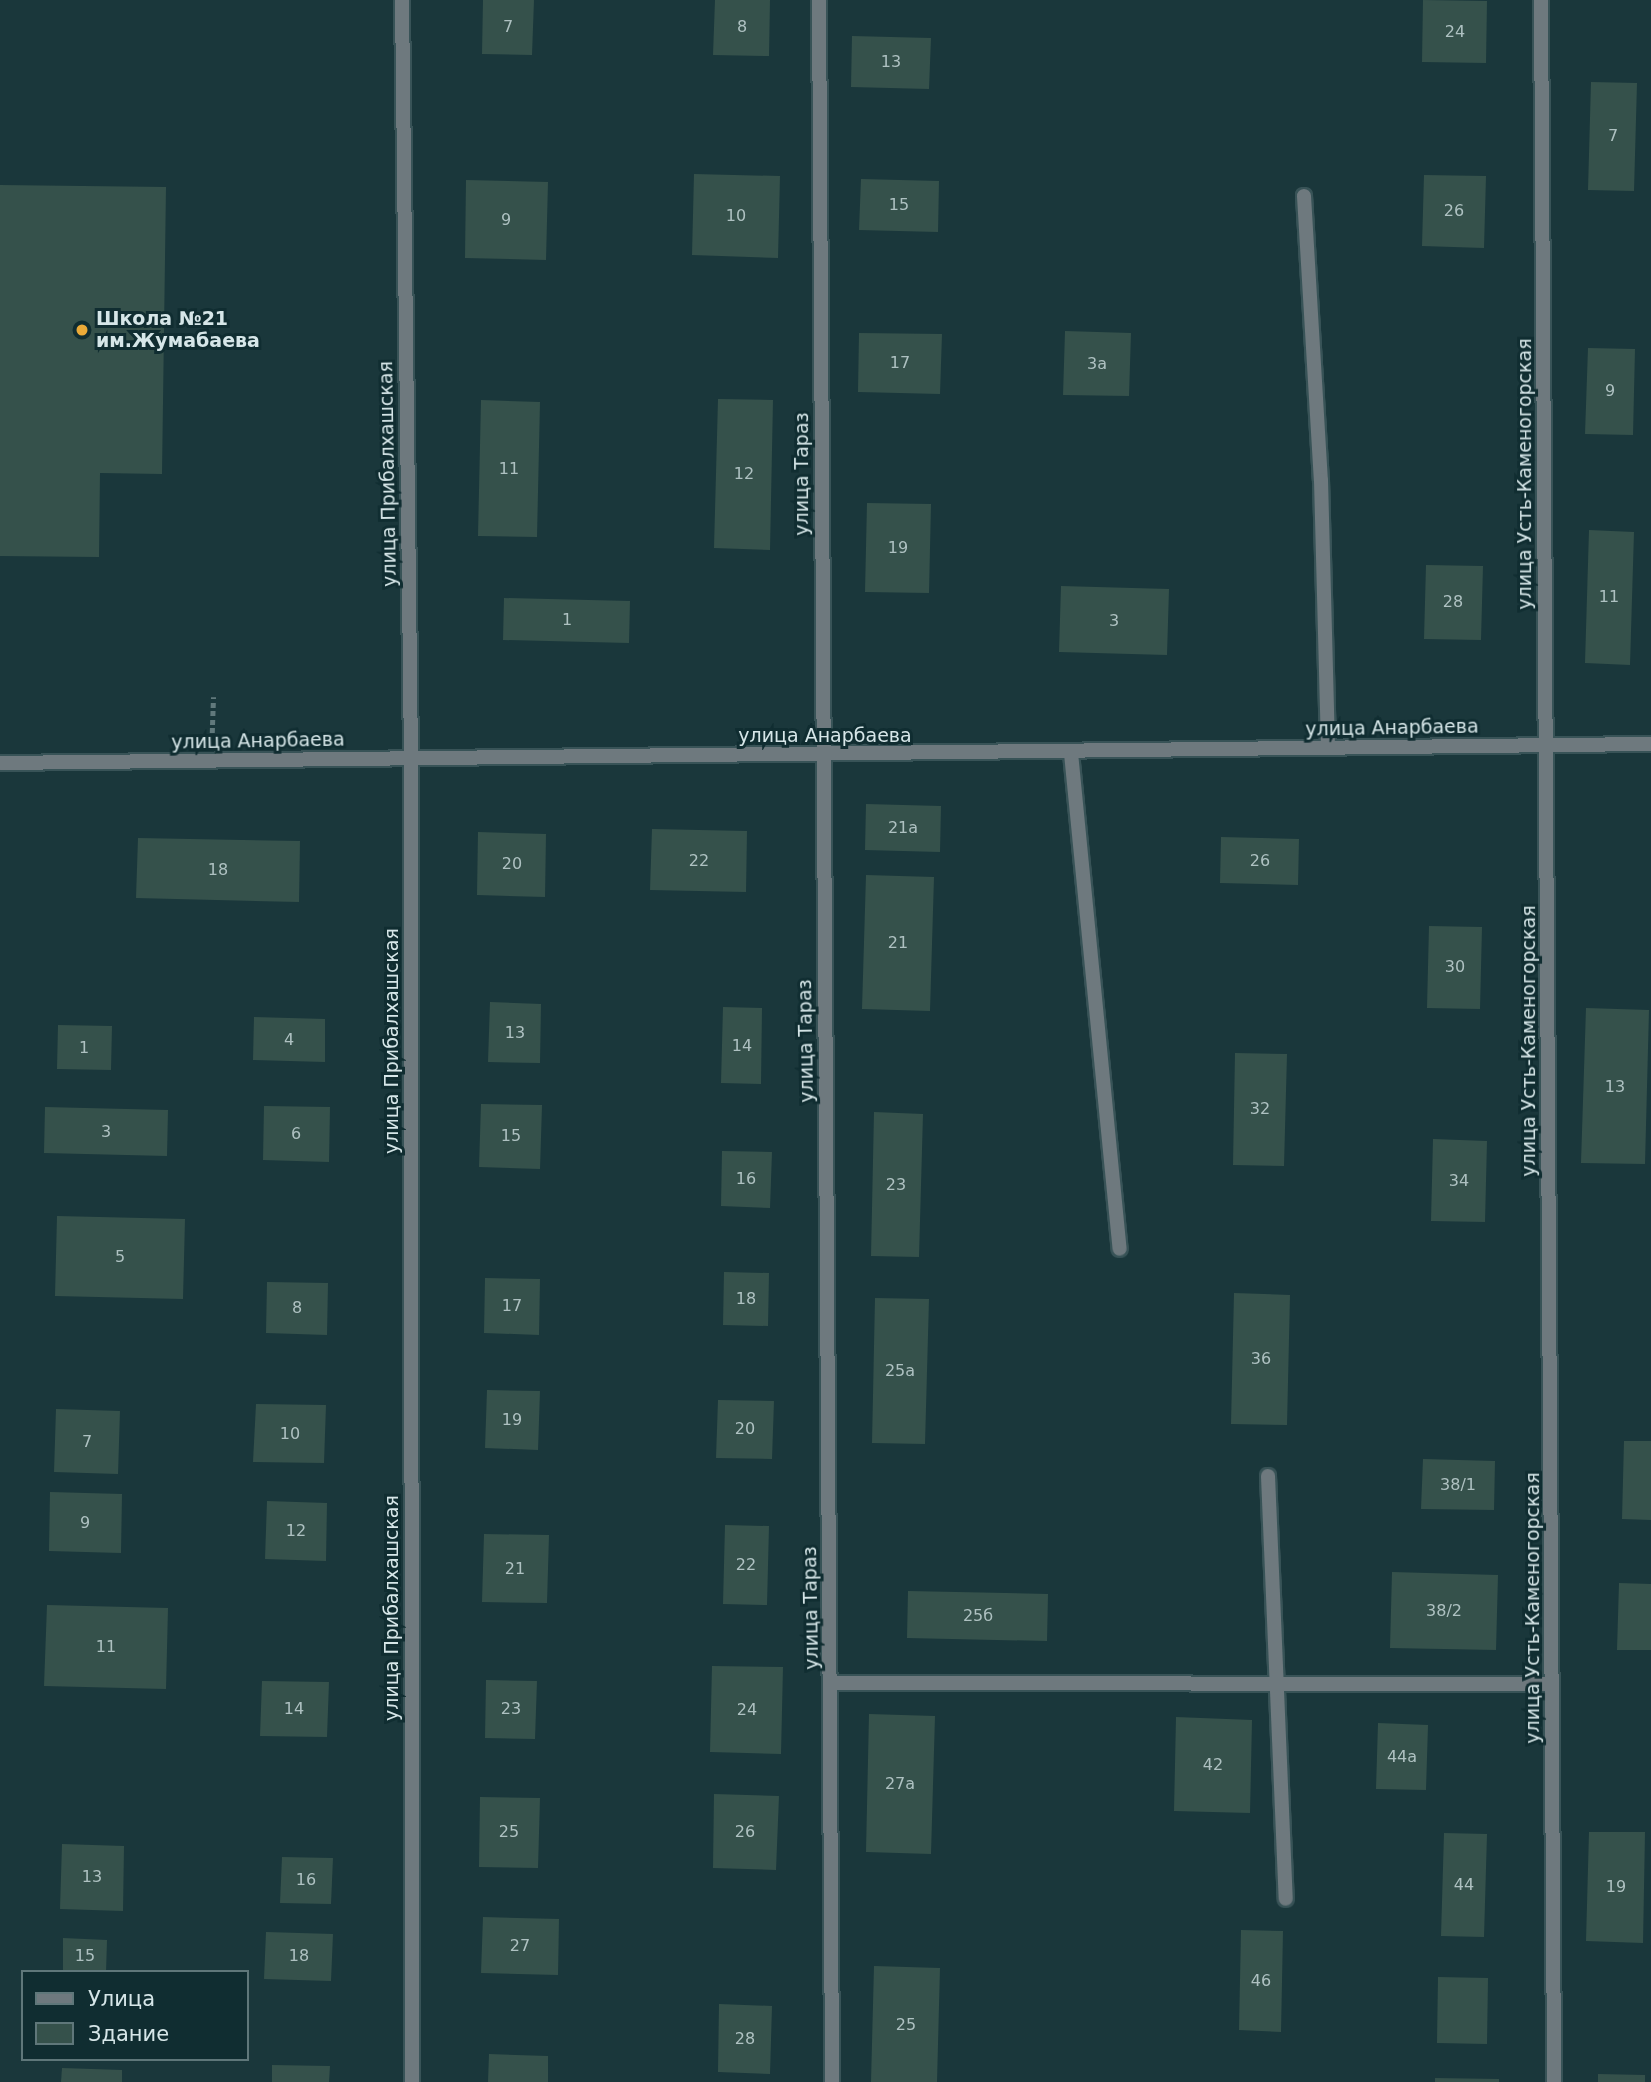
<!DOCTYPE html>
<html>
<head>
<meta charset="utf-8">
<style>
  body { margin:0 }
  #map { position:relative; width:1651px; height:2082px; overflow:hidden; background:#1a373b; font-family:"DejaVu Sans",sans-serif }
  div>[style] { position:absolute }
  [style*='--x'] { left:calc(var(--x)*1px); top:calc(var(--y)*1px); width:calc(var(--w)*1px); rotate:calc(var(--a)*1deg) }
  .building>* { inset:0; background:#35514b }
  .path>* { height:4.5px; margin-top:-2.25px; transform-origin:0; background:repeating-linear-gradient(90deg,#61797c 0 5px,transparent 0 8.5px) }
  .roads { filter:drop-shadow(2px 0 #385357) drop-shadow(-2px 0 #385357) drop-shadow(0 2px #385357) drop-shadow(0 -2px #385357) }
  .service>* { height:14px; margin:-7px; padding:0 7px; transform-origin:7px; border-radius:7px; background:#6e797e }
  .minor>* { height:14px; margin:-7px; padding:0 7px; transform-origin:7px; border-radius:7px; background:#6e797e }
  .dots>* { width:19px; height:19px; translate:-50% -50%; box-sizing:border-box; border:4px solid #102d31; border-radius:50% }
  span { translate:-50% -50%; white-space:nowrap; text-align:center; line-height:1.15; -webkit-text-stroke:6px #102d31; paint-order:stroke }
  .number-label { font-size:16px; color:#aec1c1 }
  .number-label span { -webkit-text-stroke-width:0 }
  .poi-label { font-size:19px; color:#d6e6e8; font-weight:700 }
  .left { translate:0 -50%; text-align:left }
  .street-label { font-size:19px; color:#d6e6e8 }
  .legend { position:absolute; left:21px; top:1970px; width:228px; height:91px; box-sizing:border-box; background:#102d31; border:2px solid #5f777a; margin:0; padding:9px 12px; list-style:none; font-size:21px; color:#d6e6e8 }
  .legend li { display:flex; align-items:center; gap:14px; height:35px }
  .legend b { width:35px; border:2px solid #5f777a }
</style>
</head>
<body>
<div id="map">
  <div class="building">
    <i style="clip-path:polygon(483px 0,534px 0,532px 55px,482px 54px)"></i>
    <i style="clip-path:polygon(715px 0,770px 0,769px 56px,713px 55px)"></i>
    <i style="clip-path:polygon(1423px 0,1487px 1px,1486px 63px,1422px 62px)"></i>
    <i style="clip-path:polygon(852px 36px,931px 38px,929px 89px,851px 87px)"></i>
    <i style="clip-path:polygon(1591px 82px,1637px 83px,1634px 191px,1588px 190px)"></i>
    <i style="clip-path:polygon(694px 174px,780px 176px,778px 258px,692px 255px)"></i>
    <i style="clip-path:polygon(1424px 175px,1486px 176px,1484px 248px,1422px 246px)"></i>
    <i style="clip-path:polygon(861px 179px,939px 181px,938px 232px,859px 230px)"></i>
    <i style="clip-path:polygon(466px 180px,548px 182px,546px 260px,465px 258px)"></i>
    <i style="clip-path:polygon(0 185px,166px 187px,162px 474px,100px 473px,99px 557px,0 556px)"></i>
    <i style="clip-path:polygon(1065px 331px,1131px 333px,1129px 396px,1063px 395px)"></i>
    <i style="clip-path:polygon(859px 333px,942px 334px,940px 394px,858px 392px)"></i>
    <i style="clip-path:polygon(1588px 348px,1635px 349px,1633px 435px,1585px 434px)"></i>
    <i style="clip-path:polygon(718px 399px,773px 400px,770px 550px,714px 548px)"></i>
    <i style="clip-path:polygon(481px 400px,540px 402px,537px 537px,478px 536px)"></i>
    <i style="clip-path:polygon(867px 503px,931px 504px,929px 593px,865px 592px)"></i>
    <i style="clip-path:polygon(1589px 530px,1634px 532px,1630px 665px,1585px 663px)"></i>
    <i style="clip-path:polygon(1426px 565px,1483px 566px,1481px 640px,1424px 639px)"></i>
    <i style="clip-path:polygon(1061px 586px,1169px 589px,1167px 655px,1059px 652px)"></i>
    <i style="clip-path:polygon(504px 598px,630px 601px,629px 643px,503px 640px)"></i>
    <i style="clip-path:polygon(866px 804px,941px 806px,940px 852px,865px 850px)"></i>
    <i style="clip-path:polygon(652px 829px,747px 831px,746px 892px,650px 890px)"></i>
    <i style="clip-path:polygon(478px 832px,546px 834px,545px 897px,477px 895px)"></i>
    <i style="clip-path:polygon(1221px 837px,1299px 839px,1298px 885px,1220px 883px)"></i>
    <i style="clip-path:polygon(138px 838px,300px 841px,299px 902px,136px 898px)"></i>
    <i style="clip-path:polygon(866px 875px,934px 877px,930px 1011px,862px 1009px)"></i>
    <i style="clip-path:polygon(1429px 926px,1482px 927px,1480px 1009px,1427px 1008px)"></i>
    <i style="clip-path:polygon(490px 1002px,541px 1004px,540px 1063px,488px 1062px)"></i>
    <i style="clip-path:polygon(723px 1007px,762px 1008px,761px 1084px,721px 1083px)"></i>
    <i style="clip-path:polygon(1586px 1008px,1649px 1010px,1645px 1164px,1581px 1163px)"></i>
    <i style="clip-path:polygon(254px 1017px,325px 1019px,325px 1062px,253px 1060px)"></i>
    <i style="clip-path:polygon(58px 1025px,112px 1026px,111px 1070px,57px 1069px)"></i>
    <i style="clip-path:polygon(1235px 1053px,1287px 1054px,1284px 1166px,1233px 1165px)"></i>
    <i style="clip-path:polygon(481px 1104px,542px 1105px,540px 1169px,479px 1167px)"></i>
    <i style="clip-path:polygon(264px 1106px,330px 1107px,329px 1162px,263px 1160px)"></i>
    <i style="clip-path:polygon(45px 1107px,168px 1110px,167px 1156px,44px 1153px)"></i>
    <i style="clip-path:polygon(874px 1112px,923px 1114px,919px 1257px,871px 1256px)"></i>
    <i style="clip-path:polygon(1433px 1139px,1487px 1141px,1485px 1222px,1431px 1221px)"></i>
    <i style="clip-path:polygon(722px 1151px,772px 1152px,770px 1208px,721px 1206px)"></i>
    <i style="clip-path:polygon(57px 1216px,185px 1219px,183px 1299px,55px 1296px)"></i>
    <i style="clip-path:polygon(724px 1272px,769px 1273px,768px 1326px,723px 1325px)"></i>
    <i style="clip-path:polygon(485px 1278px,540px 1279px,539px 1335px,484px 1333px)"></i>
    <i style="clip-path:polygon(267px 1282px,328px 1283px,327px 1335px,266px 1333px)"></i>
    <i style="clip-path:polygon(1234px 1293px,1290px 1295px,1287px 1425px,1231px 1424px)"></i>
    <i style="clip-path:polygon(875px 1298px,929px 1299px,925px 1444px,872px 1443px)"></i>
    <i style="clip-path:polygon(487px 1390px,540px 1391px,538px 1450px,485px 1448px)"></i>
    <i style="clip-path:polygon(718px 1400px,774px 1401px,772px 1459px,716px 1458px)"></i>
    <i style="clip-path:polygon(256px 1404px,326px 1405px,324px 1463px,253px 1462px)"></i>
    <i style="clip-path:polygon(56px 1409px,120px 1411px,118px 1474px,54px 1472px)"></i>
    <i style="clip-path:polygon(1624px 1441px,1651px 1441px,1651px 1520px,1622px 1519px)"></i>
    <i style="clip-path:polygon(1423px 1459px,1495px 1461px,1494px 1510px,1421px 1509px)"></i>
    <i style="clip-path:polygon(50px 1492px,122px 1494px,121px 1553px,49px 1551px)"></i>
    <i style="clip-path:polygon(267px 1501px,327px 1503px,326px 1561px,265px 1559px)"></i>
    <i style="clip-path:polygon(725px 1525px,769px 1526px,767px 1605px,723px 1604px)"></i>
    <i style="clip-path:polygon(484px 1534px,549px 1535px,547px 1603px,482px 1602px)"></i>
    <i style="clip-path:polygon(1392px 1572px,1498px 1575px,1496px 1650px,1390px 1648px)"></i>
    <i style="clip-path:polygon(1619px 1583px,1651px 1584px,1651px 1650px,1617px 1650px)"></i>
    <i style="clip-path:polygon(908px 1591px,1048px 1594px,1047px 1641px,907px 1638px)"></i>
    <i style="clip-path:polygon(47px 1605px,168px 1608px,166px 1689px,44px 1686px)"></i>
    <i style="clip-path:polygon(712px 1666px,783px 1667px,781px 1754px,710px 1752px)"></i>
    <i style="clip-path:polygon(486px 1680px,537px 1681px,535px 1739px,485px 1738px)"></i>
    <i style="clip-path:polygon(262px 1681px,329px 1682px,327px 1737px,260px 1736px)"></i>
    <i style="clip-path:polygon(869px 1714px,935px 1716px,931px 1854px,866px 1852px)"></i>
    <i style="clip-path:polygon(1176px 1717px,1252px 1720px,1250px 1813px,1174px 1811px)"></i>
    <i style="clip-path:polygon(1378px 1723px,1428px 1725px,1426px 1790px,1376px 1789px)"></i>
    <i style="clip-path:polygon(714px 1794px,779px 1796px,776px 1870px,713px 1868px)"></i>
    <i style="clip-path:polygon(480px 1797px,540px 1798px,538px 1868px,479px 1867px)"></i>
    <i style="clip-path:polygon(1589px 1832px,1645px 1832px,1643px 1943px,1586px 1941px)"></i>
    <i style="clip-path:polygon(1444px 1833px,1487px 1834px,1484px 1937px,1441px 1936px)"></i>
    <i style="clip-path:polygon(62px 1844px,124px 1846px,123px 1911px,60px 1909px)"></i>
    <i style="clip-path:polygon(282px 1857px,333px 1858px,331px 1904px,280px 1903px)"></i>
    <i style="clip-path:polygon(483px 1917px,559px 1919px,558px 1975px,481px 1973px)"></i>
    <i style="clip-path:polygon(1241px 1930px,1283px 1931px,1281px 2032px,1239px 2030px)"></i>
    <i style="clip-path:polygon(266px 1932px,333px 1934px,331px 1981px,264px 1979px)"></i>
    <i style="clip-path:polygon(63px 1938px,107px 1940px,106px 1972px,63px 1972px)"></i>
    <i style="clip-path:polygon(874px 1966px,940px 1968px,937px 2082px,871px 2082px)"></i>
    <i style="clip-path:polygon(1438px 1977px,1488px 1978px,1487px 2044px,1437px 2043px)"></i>
    <i style="clip-path:polygon(719px 2004px,772px 2006px,770px 2074px,718px 2072px)"></i>
    <i style="clip-path:polygon(489px 2054px,548px 2056px,548px 2082px,488px 2082px)"></i>
    <i style="clip-path:polygon(272px 2065px,330px 2066px,329px 2082px,272px 2082px)"></i>
    <i style="clip-path:polygon(62px 2068px,122px 2070px,122px 2082px,61px 2082px)"></i>
    <i style="clip-path:polygon(1598px 2074px,1645px 2075px,1645px 2082px,1598px 2082px)"></i>
    <i style="clip-path:polygon(1435px 2078px,1499px 2079px,1499px 2082px,1435px 2082px)"></i>
  </div>
  <div class="path">
    <i style="--x:212;--y:733;--w:36;--a:-88"></i>
  </div>
  <div class="roads">
    <div class="service">
      <i style="--x:1304;--y:196;--w:285;--a:86.6"></i>
      <i style="--x:1321;--y:480;--w:268;--a:88.5"></i>
      <i style="--x:1071;--y:753;--w:498;--a:84.4"></i>
      <i style="--x:1268;--y:1476;--w:423;--a:87.6"></i>
      <i style="--x:831;--y:1683;--w:721;--a:0.08"></i>
    </div>
    <div class="minor">
      <i style="--x:402;--y:0;--w:756;--a:89.32"></i>
      <i style="--x:411;--y:756;--w:1326;--a:89.96"></i>
      <i style="--x:819;--y:0;--w:2082;--a:89.64"></i>
      <i style="--x:1541;--y:0;--w:2082;--a:89.64"></i>
      <i style="--x:0;--y:763;--w:1651;--a:-0.66"></i>
    </div>
  </div>
  <div class="dots">
    <i style="left:82px;top:330px;background:#eaaa38"></i>
  </div>
  <div class="number-label">
    <span style="left:508px;top:27px">7</span>
    <span style="left:742px;top:27px">8</span>
    <span style="left:1455px;top:32px">24</span>
    <span style="left:891px;top:62px">13</span>
    <span style="left:1613px;top:136px">7</span>
    <span style="left:899px;top:205px">15</span>
    <span style="left:1454px;top:211px">26</span>
    <span style="left:736px;top:216px">10</span>
    <span style="left:506px;top:220px">9</span>
    <span style="left:900px;top:363px">17</span>
    <span style="left:1097px;top:364px">3а</span>
    <span style="left:1610px;top:391px">9</span>
    <span style="left:509px;top:469px">11</span>
    <span style="left:744px;top:474px">12</span>
    <span style="left:898px;top:548px">19</span>
    <span style="left:1609px;top:597px">11</span>
    <span style="left:1453px;top:602px">28</span>
    <span style="left:567px;top:620px">1</span>
    <span style="left:1114px;top:621px">3</span>
    <span style="left:903px;top:828px">21а</span>
    <span style="left:699px;top:861px">22</span>
    <span style="left:1260px;top:861px">26</span>
    <span style="left:512px;top:864px">20</span>
    <span style="left:218px;top:870px">18</span>
    <span style="left:898px;top:943px">21</span>
    <span style="left:1455px;top:967px">30</span>
    <span style="left:515px;top:1033px">13</span>
    <span style="left:289px;top:1040px">4</span>
    <span style="left:742px;top:1046px">14</span>
    <span style="left:84px;top:1048px">1</span>
    <span style="left:1615px;top:1087px">13</span>
    <span style="left:1260px;top:1109px">32</span>
    <span style="left:106px;top:1132px">3</span>
    <span style="left:296px;top:1134px">6</span>
    <span style="left:511px;top:1136px">15</span>
    <span style="left:746px;top:1179px">16</span>
    <span style="left:1459px;top:1181px">34</span>
    <span style="left:896px;top:1185px">23</span>
    <span style="left:120px;top:1257px">5</span>
    <span style="left:746px;top:1299px">18</span>
    <span style="left:512px;top:1306px">17</span>
    <span style="left:297px;top:1308px">8</span>
    <span style="left:1261px;top:1359px">36</span>
    <span style="left:900px;top:1371px">25а</span>
    <span style="left:512px;top:1420px">19</span>
    <span style="left:745px;top:1429px">20</span>
    <span style="left:290px;top:1434px">10</span>
    <span style="left:87px;top:1442px">7</span>
    <span style="left:1458px;top:1485px">38/1</span>
    <span style="left:85px;top:1523px">9</span>
    <span style="left:296px;top:1531px">12</span>
    <span style="left:746px;top:1565px">22</span>
    <span style="left:515px;top:1569px">21</span>
    <span style="left:1444px;top:1611px">38/2</span>
    <span style="left:978px;top:1616px">25б</span>
    <span style="left:106px;top:1647px">11</span>
    <span style="left:294px;top:1709px">14</span>
    <span style="left:511px;top:1709px">23</span>
    <span style="left:747px;top:1710px">24</span>
    <span style="left:1402px;top:1757px">44а</span>
    <span style="left:1213px;top:1765px">42</span>
    <span style="left:900px;top:1784px">27а</span>
    <span style="left:509px;top:1832px">25</span>
    <span style="left:745px;top:1832px">26</span>
    <span style="left:92px;top:1877px">13</span>
    <span style="left:306px;top:1880px">16</span>
    <span style="left:1464px;top:1885px">44</span>
    <span style="left:1616px;top:1887px">19</span>
    <span style="left:520px;top:1946px">27</span>
    <span style="left:85px;top:1956px">15</span>
    <span style="left:299px;top:1956px">18</span>
    <span style="left:1261px;top:1981px">46</span>
    <span style="left:906px;top:2025px">25</span>
    <span style="left:745px;top:2039px">28</span>
  </div>
  <div class="poi-label">
    <span class="left" style="left:96px;top:330px">Школа №21<br>им.Жумабаева</span>
  </div>
  <div class="street-label">
    <span style="left:388px;top:474px;rotate:-91deg">улица Прибалхашская</span>
    <span style="left:802px;top:474px;rotate:-90deg">улица Тараз</span>
    <span style="left:1525px;top:474px;rotate:-90deg">улица Усть-Каменогорская</span>
    <span style="left:1392px;top:728px;rotate:-1deg">улица Анарбаева</span>
    <span style="left:825px;top:736px">улица Анарбаева</span>
    <span style="left:258px;top:741px;rotate:-1deg">улица Анарбаева</span>
    <span style="left:392px;top:1041px;rotate:-90deg">улица Прибалхашская</span>
    <span style="left:806px;top:1041px;rotate:-91deg">улица Тараз</span>
    <span style="left:1529px;top:1041px;rotate:-90deg">улица Усть-Каменогорская</span>
    <span style="left:392px;top:1608px;rotate:-90deg">улица Прибалхашская</span>
    <span style="left:811px;top:1608px;rotate:-91deg">улица Тараз</span>
    <span style="left:1533px;top:1608px;rotate:-90deg">улица Усть-Каменогорская</span>
  </div>
  <ul class="legend">
  <li><b style="height:9px;background:#6e797e"></b>Улица</li>
  <li><b style="height:19px;background:#35514b"></b>Здание</li>
  </ul>
</div>
</body>
</html>
